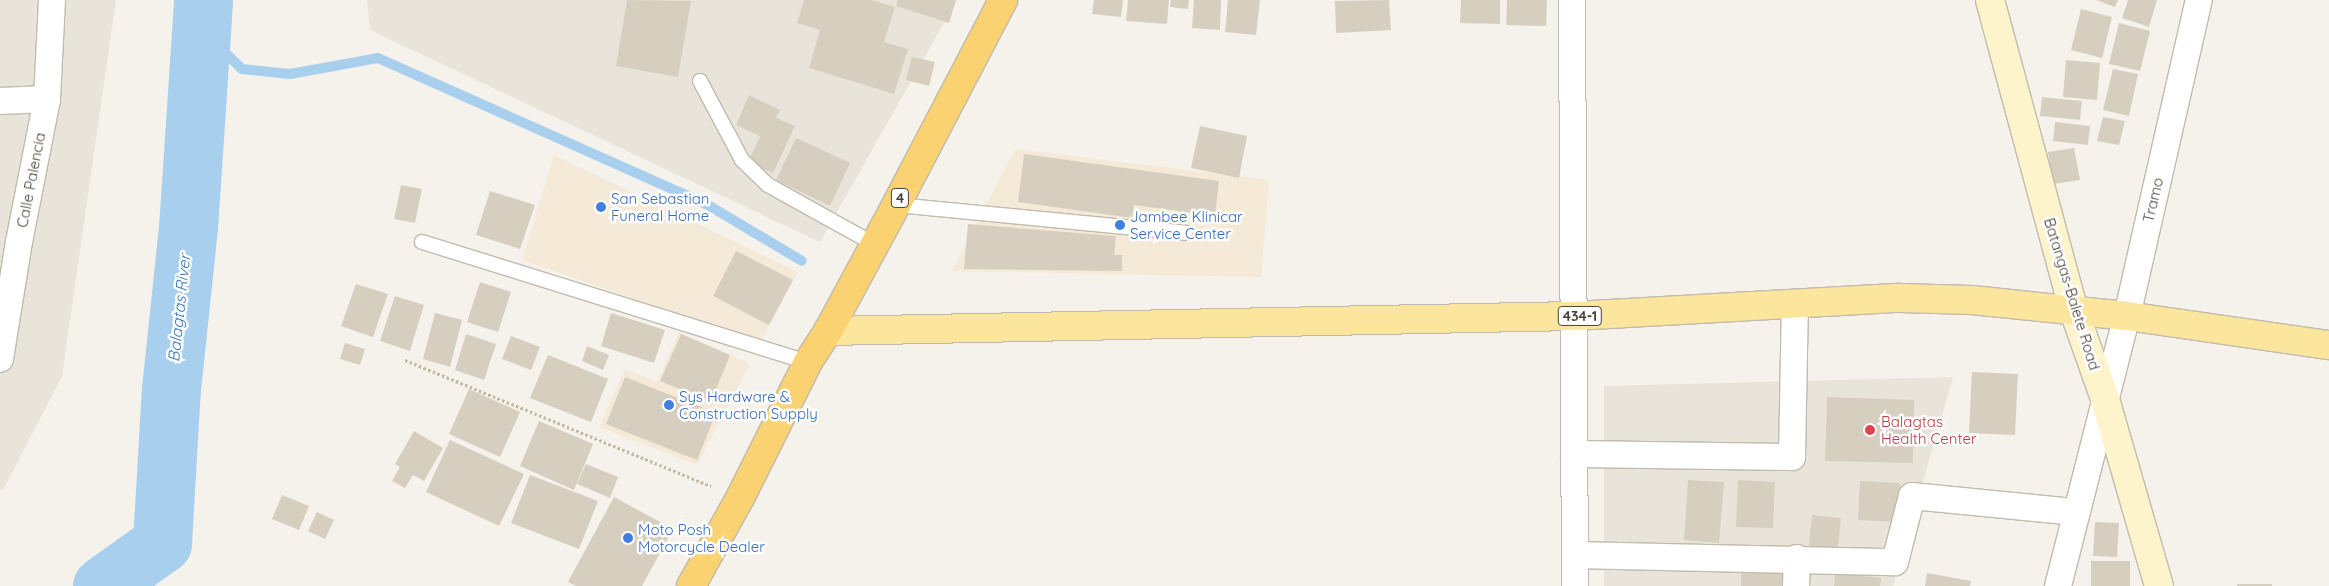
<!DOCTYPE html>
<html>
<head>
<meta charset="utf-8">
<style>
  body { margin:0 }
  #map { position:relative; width:2329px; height:586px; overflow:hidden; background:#f5f2eb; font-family:Quicksand,sans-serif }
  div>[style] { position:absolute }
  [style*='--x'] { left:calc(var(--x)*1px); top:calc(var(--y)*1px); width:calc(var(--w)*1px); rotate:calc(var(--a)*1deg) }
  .residential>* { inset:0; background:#e9e4d9 }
  .commercial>* { inset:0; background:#f5ead7 }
  .stream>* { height:10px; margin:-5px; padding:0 5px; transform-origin:5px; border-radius:5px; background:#a9cfef }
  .river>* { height:59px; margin:-29.5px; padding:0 29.5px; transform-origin:29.5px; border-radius:29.5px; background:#a9cfef }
  .building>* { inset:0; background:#d6cfc0 }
  .path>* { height:3px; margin-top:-1.5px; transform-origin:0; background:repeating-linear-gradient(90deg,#c2b79f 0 2.5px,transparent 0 5px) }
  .roads { filter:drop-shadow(1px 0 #c0bbad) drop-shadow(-1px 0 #c0bbad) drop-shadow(0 1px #c0bbad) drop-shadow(0 -1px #c0bbad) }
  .lane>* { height:14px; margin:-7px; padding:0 7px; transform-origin:7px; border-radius:7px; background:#fff }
  .street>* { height:26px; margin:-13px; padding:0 13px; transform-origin:13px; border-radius:13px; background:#fff }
  .secondary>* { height:28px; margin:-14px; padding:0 14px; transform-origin:14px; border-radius:14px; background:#fdf4cc }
  .primary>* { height:28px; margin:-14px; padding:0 14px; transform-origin:14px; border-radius:14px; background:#fce59d }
  .highway>* { height:28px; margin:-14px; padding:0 14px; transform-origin:14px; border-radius:14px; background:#fad271 }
  .dots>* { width:14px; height:14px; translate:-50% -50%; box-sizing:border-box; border:2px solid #fff; border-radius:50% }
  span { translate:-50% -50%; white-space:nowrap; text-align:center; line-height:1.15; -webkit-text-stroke:5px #fff; paint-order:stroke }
  .shield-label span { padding:1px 4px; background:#fff; border:1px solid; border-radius:4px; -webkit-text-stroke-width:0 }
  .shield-label { font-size:14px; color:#494339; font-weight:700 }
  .street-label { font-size:15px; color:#494339 }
  .shop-label { font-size:15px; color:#366cbe }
  .left { translate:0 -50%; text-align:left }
  .health-label { font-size:15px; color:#be3a42 }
  .water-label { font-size:16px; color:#3377b3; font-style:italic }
</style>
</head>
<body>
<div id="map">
  <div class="residential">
    <i style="clip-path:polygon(0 0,116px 0,62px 376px,3px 490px,0 490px)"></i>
    <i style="clip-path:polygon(367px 0,957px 0,820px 242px,370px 30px)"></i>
    <i style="clip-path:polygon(1953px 377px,1893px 586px,1604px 586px,1604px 386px)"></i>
  </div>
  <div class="commercial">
    <i style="clip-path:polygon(1015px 149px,1269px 180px,1261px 277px,952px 271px)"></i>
    <i style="clip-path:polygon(554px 155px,798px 272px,755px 352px,629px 297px,522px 260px)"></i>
    <i style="clip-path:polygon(679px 332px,750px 364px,697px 465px,599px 427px,625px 369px,657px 382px)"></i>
  </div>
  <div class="stream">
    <i style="--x:201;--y:29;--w:57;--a:44.3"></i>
    <i style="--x:242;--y:69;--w:48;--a:5.9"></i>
    <i style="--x:290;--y:74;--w:89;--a:-10.3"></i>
    <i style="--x:378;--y:58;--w:361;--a:24"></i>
    <i style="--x:708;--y:205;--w:109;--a:30.8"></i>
  </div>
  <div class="river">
    <i style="--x:102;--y:586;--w:74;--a:-35.6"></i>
    <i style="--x:162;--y:543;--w:154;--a:-86.7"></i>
    <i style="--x:171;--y:389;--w:162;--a:-84"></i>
    <i style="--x:188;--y:228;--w:228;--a:-86.2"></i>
  </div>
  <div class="building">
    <i style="clip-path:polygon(627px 0,691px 1px,678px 77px,616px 66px)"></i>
    <i style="clip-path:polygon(804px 0,871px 0,895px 7px,884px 42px,908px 49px,894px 94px,809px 68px,820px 30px,797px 23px)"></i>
    <i style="clip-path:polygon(898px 0,956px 0,949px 23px,896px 6px)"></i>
    <i style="clip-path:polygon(1094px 0,1123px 0,1121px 17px,1092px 14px)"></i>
    <i style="clip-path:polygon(1128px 0,1169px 0,1167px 24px,1126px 21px)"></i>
    <i style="clip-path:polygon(1171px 0,1189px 0,1188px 9px,1170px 7px)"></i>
    <i style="clip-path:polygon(1194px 0,1221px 0,1220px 30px,1192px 28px)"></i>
    <i style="clip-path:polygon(1228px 0,1260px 0,1256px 35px,1225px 32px)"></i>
    <i style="clip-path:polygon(1389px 0,1391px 30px,1336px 33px,1335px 1px)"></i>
    <i style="clip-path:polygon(1461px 0,1500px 0,1500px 24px,1460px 23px)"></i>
    <i style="clip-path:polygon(1507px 0,1547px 0,1546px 26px,1506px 25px)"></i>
    <i style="clip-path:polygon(2096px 0,2118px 0,2115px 7px)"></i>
    <i style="clip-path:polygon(2128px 0,2157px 0,2149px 27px,2122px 18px)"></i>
    <i style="clip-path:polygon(2081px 9px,2112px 17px,2102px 58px,2071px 50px)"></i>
    <i style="clip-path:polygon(2119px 23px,2150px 31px,2140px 71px,2109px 64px)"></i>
    <i style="clip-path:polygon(912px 57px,935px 62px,929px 86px,906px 80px)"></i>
    <i style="clip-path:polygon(2066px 60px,2100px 63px,2097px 100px,2063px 97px)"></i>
    <i style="clip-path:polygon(2113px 69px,2138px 74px,2129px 116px,2103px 110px)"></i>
    <i style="clip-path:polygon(749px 95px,780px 110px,776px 118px,795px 126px,773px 173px,748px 162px,760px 136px,736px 125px)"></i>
    <i style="clip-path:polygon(2042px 97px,2082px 101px,2080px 120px,2040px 116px)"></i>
    <i style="clip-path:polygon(2103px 117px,2125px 121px,2119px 145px,2097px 141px)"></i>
    <i style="clip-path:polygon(2055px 122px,2090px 126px,2088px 145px,2053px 141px)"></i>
    <i style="clip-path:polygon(1200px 126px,1247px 136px,1239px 178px,1191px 168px)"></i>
    <i style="clip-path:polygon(796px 138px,850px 163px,830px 206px,776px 180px)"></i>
    <i style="clip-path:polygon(2074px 148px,2080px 180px,2053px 184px,2048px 152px)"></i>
    <i style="clip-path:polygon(1024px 154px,1219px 181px,1215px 216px,1134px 205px,1132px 218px,1018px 202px)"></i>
    <i style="clip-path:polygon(401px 185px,422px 189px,415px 223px,394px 219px)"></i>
    <i style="clip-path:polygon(490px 191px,535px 205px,520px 249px,476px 235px)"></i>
    <i style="clip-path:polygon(968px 224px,1116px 236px,1114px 255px,1122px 255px,1122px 271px,964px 269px)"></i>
    <i style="clip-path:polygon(736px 251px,793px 280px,769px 325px,713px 296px)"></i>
    <i style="clip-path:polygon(480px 282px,511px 292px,498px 332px,467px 322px)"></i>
    <i style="clip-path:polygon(356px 284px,388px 294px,373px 337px,341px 326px)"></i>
    <i style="clip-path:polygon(395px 296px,424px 305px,410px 351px,380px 341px)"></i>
    <i style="clip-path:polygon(435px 313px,462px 320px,450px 367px,423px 359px)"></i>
    <i style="clip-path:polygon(611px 313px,665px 330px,654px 363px,601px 346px)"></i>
    <i style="clip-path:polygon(466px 334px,496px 344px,484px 380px,455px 370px)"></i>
    <i style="clip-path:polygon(681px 334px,730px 355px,711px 402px,660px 381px)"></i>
    <i style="clip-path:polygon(511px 336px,540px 347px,531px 370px,502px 359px)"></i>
    <i style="clip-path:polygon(345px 343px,365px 349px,360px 365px,340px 359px)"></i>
    <i style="clip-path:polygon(587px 346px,609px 355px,603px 370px,582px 361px)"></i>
    <i style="clip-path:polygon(548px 355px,608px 379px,591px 422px,530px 398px)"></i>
    <i style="clip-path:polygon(1972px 372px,2018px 374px,2015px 435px,1969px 433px)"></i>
    <i style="clip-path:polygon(625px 377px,716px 413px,697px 460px,606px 424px)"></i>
    <i style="clip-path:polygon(469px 389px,520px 412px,500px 457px,449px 434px)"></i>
    <i style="clip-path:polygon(1827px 397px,1914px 400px,1913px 463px,1825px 461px)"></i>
    <i style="clip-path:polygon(539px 421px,593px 444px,574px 490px,520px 466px)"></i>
    <i style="clip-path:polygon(414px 431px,443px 448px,424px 481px,413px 475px,405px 488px,392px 481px,400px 467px,395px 464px)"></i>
    <i style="clip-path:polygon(450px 440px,524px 474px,499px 526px,426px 492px)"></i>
    <i style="clip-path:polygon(586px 464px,618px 477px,610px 498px,577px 484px)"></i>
    <i style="clip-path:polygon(530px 475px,598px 501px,579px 549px,511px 523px)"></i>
    <i style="clip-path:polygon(1688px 480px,1724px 482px,1719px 543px,1684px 540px)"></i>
    <i style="clip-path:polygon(1738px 480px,1775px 482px,1773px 528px,1736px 527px)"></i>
    <i style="clip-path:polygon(1860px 481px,1900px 483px,1898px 522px,1858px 520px)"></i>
    <i style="clip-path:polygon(282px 495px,309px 506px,299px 530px,272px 519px)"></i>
    <i style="clip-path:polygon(614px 497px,673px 529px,642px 586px,576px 586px,568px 582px)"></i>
    <i style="clip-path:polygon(317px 512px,334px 520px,325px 539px,308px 531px)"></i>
    <i style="clip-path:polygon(1812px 515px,1841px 518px,1837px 557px,1808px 554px)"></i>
    <i style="clip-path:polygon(2095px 522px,2119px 523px,2117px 557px,2093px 556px)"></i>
    <i style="clip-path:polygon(2091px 561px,2130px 561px,2130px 586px,2091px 586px)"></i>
    <i style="clip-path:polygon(1741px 567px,1785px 569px,1785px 586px,1741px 586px)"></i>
    <i style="clip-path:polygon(1835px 573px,1881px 578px,1880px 586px,1834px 586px)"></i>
    <i style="clip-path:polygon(1927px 573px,1971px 581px,1970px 586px,1925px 586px)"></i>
    <i style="clip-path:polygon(2237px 584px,2272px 584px,2272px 586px,2237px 586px)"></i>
  </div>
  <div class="path">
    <i style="--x:405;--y:360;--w:331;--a:22.4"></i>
  </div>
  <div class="roads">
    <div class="lane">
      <i style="--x:700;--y:81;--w:89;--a:62"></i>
      <i style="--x:742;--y:160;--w:36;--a:44"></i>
      <i style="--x:768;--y:185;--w:121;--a:29.1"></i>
      <i style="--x:896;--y:205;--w:291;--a:5.5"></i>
      <i style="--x:422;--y:242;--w:404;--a:17.3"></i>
    </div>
    <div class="street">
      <i style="--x:1572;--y:0;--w:586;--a:89.71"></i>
      <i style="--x:0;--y:101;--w:47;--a:-2.4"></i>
      <i style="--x:0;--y:359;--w:119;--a:-80.8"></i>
      <i style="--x:19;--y:242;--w:146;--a:-78.9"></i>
      <i style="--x:47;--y:99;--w:99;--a:-87.1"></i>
      <i style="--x:1574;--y:454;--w:218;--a:0.8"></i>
      <i style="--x:1792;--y:457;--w:153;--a:-88.9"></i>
      <i style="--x:1575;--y:555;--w:320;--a:1.3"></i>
      <i style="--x:1895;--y:562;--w:68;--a:-75.6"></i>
      <i style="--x:1912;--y:496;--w:165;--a:5.6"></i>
      <i style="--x:1796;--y:586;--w:28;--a:-88"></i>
      <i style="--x:2058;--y:586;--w:279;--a:-75.7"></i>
      <i style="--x:2127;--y:316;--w:324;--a:-77.2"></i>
    </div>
    <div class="secondary">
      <i style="--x:1990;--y:0;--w:322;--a:74.9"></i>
      <i style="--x:2074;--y:311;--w:93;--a:70.6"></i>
      <i style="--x:2105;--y:399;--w:195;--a:73.9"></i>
    </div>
    <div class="primary">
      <i style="--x:828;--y:331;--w:746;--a:-1.15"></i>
      <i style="--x:1574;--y:316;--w:326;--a:-3.2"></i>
      <i style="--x:1900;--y:298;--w:72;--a:1.6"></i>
      <i style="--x:1972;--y:300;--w:156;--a:5.9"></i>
      <i style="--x:2127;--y:316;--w:204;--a:8.2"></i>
    </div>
    <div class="highway">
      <i style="--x:691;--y:586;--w:101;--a:-60.9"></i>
      <i style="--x:740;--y:498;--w:152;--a:-63.4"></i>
      <i style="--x:808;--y:362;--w:37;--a:-57"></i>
      <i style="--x:828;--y:331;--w:143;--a:-61.6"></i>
      <i style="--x:896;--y:205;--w:231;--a:-62.4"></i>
    </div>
  </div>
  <div class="dots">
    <i style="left:601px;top:207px;background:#3f7fe0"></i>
    <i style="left:1120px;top:225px;background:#3f7fe0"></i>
    <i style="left:669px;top:405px;background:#3f7fe0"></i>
    <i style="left:1870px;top:430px;background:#e0444e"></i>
    <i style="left:628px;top:538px;background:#3f7fe0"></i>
  </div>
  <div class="shield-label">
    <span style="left:900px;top:198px">4</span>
    <span style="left:1580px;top:316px">434-1</span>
  </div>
  <div class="street-label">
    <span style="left:31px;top:180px;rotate:-79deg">Calle Palencia</span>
    <span style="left:2153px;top:200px;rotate:-77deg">Tramo</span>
    <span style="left:2072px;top:294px;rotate:73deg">Batangas-Balete Road</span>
  </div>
  <div class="shop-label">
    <span class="left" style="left:611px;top:207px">San Sebastian<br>Funeral Home</span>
    <span class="left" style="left:1130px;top:225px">Jambee Klinicar<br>Service Center</span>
    <span class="left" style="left:679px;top:405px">Sys Hardware &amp;<br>Construction Supply</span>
    <span class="left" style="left:638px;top:538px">Moto Posh<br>Motorcycle Dealer</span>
  </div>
  <div class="health-label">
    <span class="left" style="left:1881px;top:430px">Balagtas<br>Health Center</span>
  </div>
  <div class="water-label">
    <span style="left:179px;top:308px;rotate:-84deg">Balagtas River</span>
  </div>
</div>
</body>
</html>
